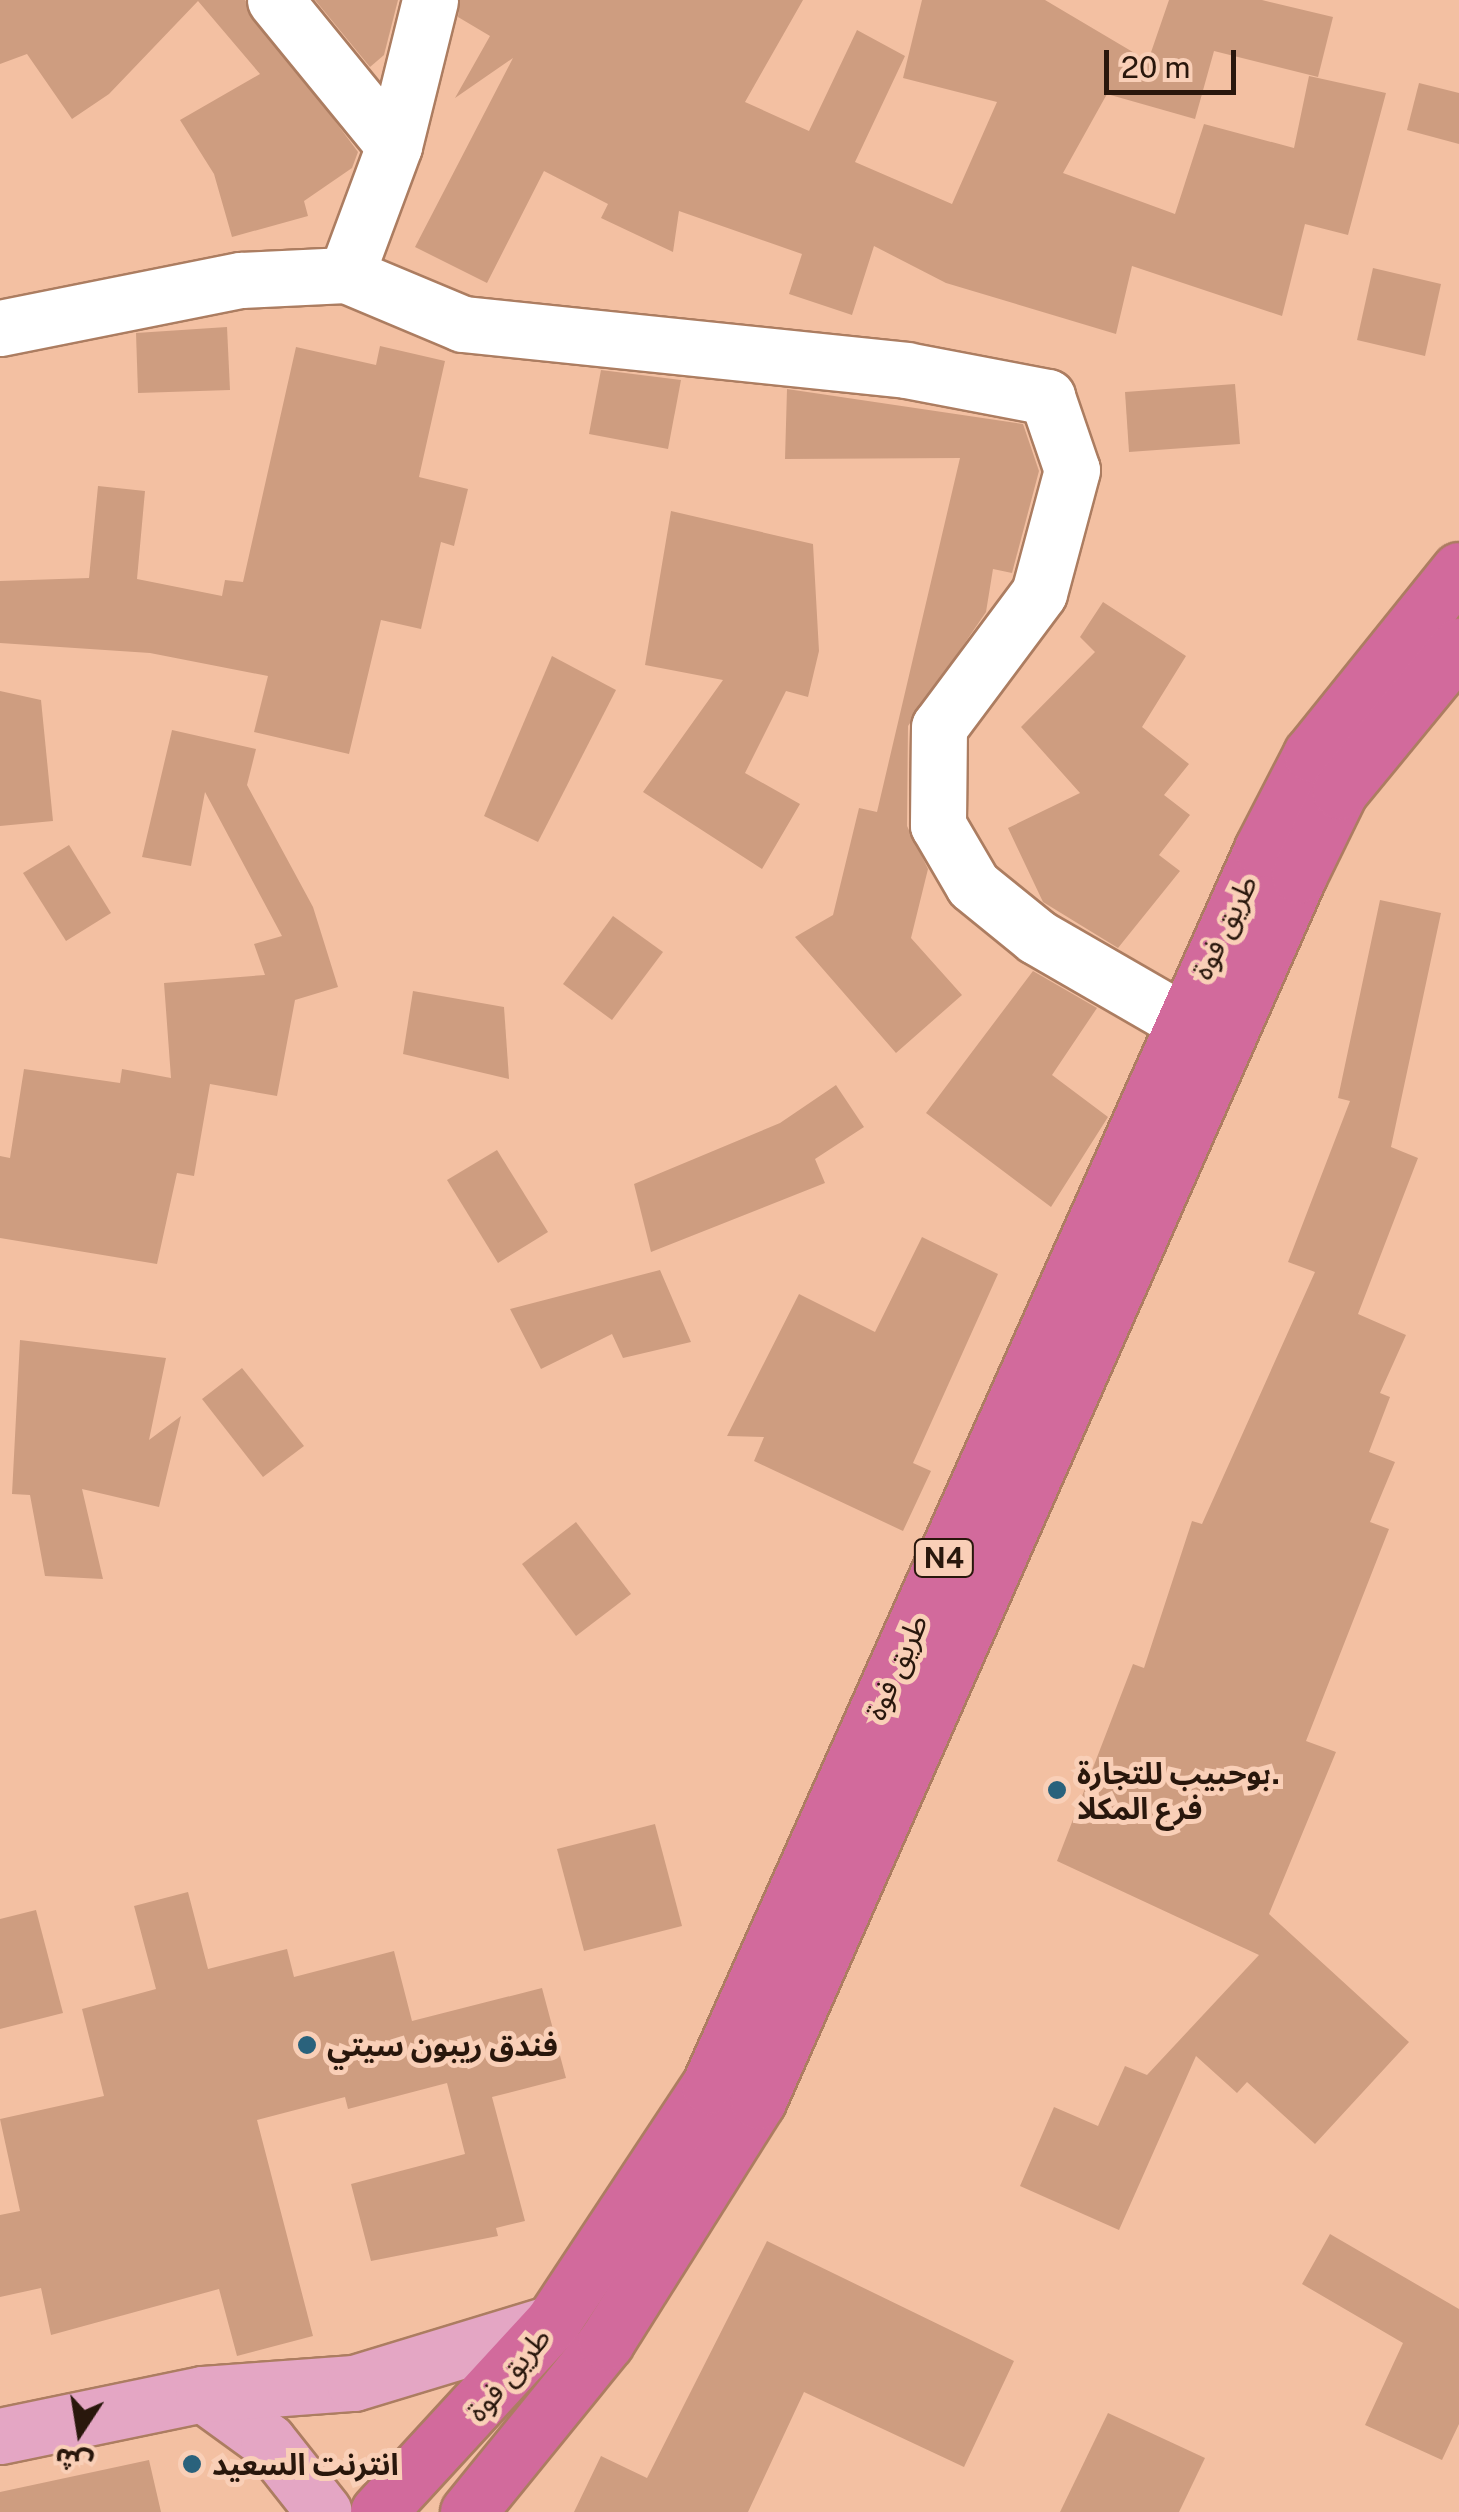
<!DOCTYPE html>
<html>
<head>
<meta charset="utf-8">
<style>
  body { margin:0 }
  #map { position:relative; width:1459px; height:2512px; overflow:hidden; background:#f3c0a2; font-family:"Public Sans","Noto Sans Arabic",sans-serif }
  div>[style] { position:absolute }
  [style*='--x'] { left:calc(var(--x)*1px); top:calc(var(--y)*1px); width:calc(var(--w)*1px); rotate:calc(var(--a)*1deg) }
  .building>* { inset:0; background:#ce9d80 }
  .roads { filter:drop-shadow(2px 0 #ac7d61) drop-shadow(-2px 0 #ac7d61) drop-shadow(0 2px #ac7d61) drop-shadow(0 -2px #ac7d61) }
  .minor>* { height:55px; margin:-27.5px; padding:0 27.5px; transform-origin:27.5px; border-radius:27.5px; background:#fff }
  .major>* { height:55px; margin:-27.5px; padding:0 27.5px; transform-origin:27.5px; border-radius:27.5px; background:#e4a6c4 }
  .highway>* { height:55px; margin:-27.5px; padding:0 27.5px; transform-origin:27.5px; border-radius:27.5px; background:#d26a9c }
  .dots>* { width:28px; height:28px; translate:-50% -50%; box-sizing:border-box; border:5px solid #f9cfb7; border-radius:50% }
  span { translate:-50% -50%; white-space:nowrap; text-align:center; line-height:1.15; -webkit-text-stroke:10px #f9cfb7; paint-order:stroke }
  .shield-label span { padding:2px 8px; background:#f9cfb7; border:2px solid; border-radius:8px; -webkit-text-stroke-width:0 }
  .shield-label { font-size:28px; color:#29170c; font-weight:700 }
  .street-label { font-size:30px; color:#29170c }
  .poi-label { font-size:30px; color:#29170c; font-weight:700 }
  .left { translate:0 -50%; text-align:left }
  .north { position:absolute; left:30px; top:2382px; width:100px; height:100px; -webkit-text-stroke:8px #f9cfb7; paint-order:stroke; rotate:192deg; font-size:28px; font-weight:700; line-height:40px; text-align:center; color:#29170c }
  .north::after { content:''; display:block; margin:auto; width:35px; height:45px; background:#29170c; clip-path:polygon(50% 0,100% 100%,50% 72%,0 100%) }
  .scale { position:absolute; left:1104px; top:50px; width:132px; height:45px; box-sizing:border-box; border:5px solid #29170c; border-top:0; padding-left:12px; font-size:30px; line-height:35px; white-space:nowrap; color:#29170c; -webkit-text-stroke:8px #f9cfb7; paint-order:stroke }
</style>
</head>
<body>
<div id="map">
  <div class="building">
    <i style="clip-path:polygon(0 0,245px 0,358px 152px,352px 168px,304px 201px,308px 216px,232px 237px,214px 174px,180px 120px,260px 74px,198px 1px,109px 94px,72px 119px,27px 54px,0 64px)"></i>
    <i style="clip-path:polygon(315px 0,398px 0,384px 55px,370px 67px)"></i>
    <i style="clip-path:polygon(460px 0,803px 0,745px 102px,809px 131px,857px 30px,905px 56px,855px 162px,952px 204px,997px 102px,903px 78px,922px 0,1045px 0,1148px 61px,1169px 0,1262px 0,1333px 17px,1318px 77px,1214px 51px,1195px 119px,1107px 94px,1063px 173px,1175px 214px,1204px 124px,1294px 148px,1309px 76px,1386px 93px,1348px 235px,1305px 224px,1282px 316px,1132px 266px,1116px 334px,946px 283px,874px 246px,852px 315px,789px 294px,802px 254px,679px 211px,673px 252px,601px 218px,608px 204px,544px 171px,487px 283px,415px 247px,513px 58px,455px 98px,490px 36px,458px 17px)"></i>
    <i style="clip-path:polygon(1419px 83px,1459px 93px,1459px 144px,1407px 130px)"></i>
    <i style="clip-path:polygon(1373px 268px,1441px 284px,1425px 356px,1357px 340px)"></i>
    <i style="clip-path:polygon(227px 327px,230px 390px,138px 393px,136px 333px)"></i>
    <i style="clip-path:polygon(380px 346px,445px 361px,419px 477px,468px 489px,454px 546px,441px 542px,421px 629px,381px 620px,349px 754px,254px 732px,268px 676px,150px 653px,0 643px,0 581px,89px 578px,98px 486px,145px 491px,137px 579px,222px 596px,225px 580px,243px 582px,296px 347px,376px 365px)"></i>
    <i style="clip-path:polygon(601px 370px,681px 380px,668px 449px,589px 434px)"></i>
    <i style="clip-path:polygon(1235px 384px,1240px 444px,1129px 452px,1125px 392px)"></i>
    <i style="clip-path:polygon(787px 389px,1023px 424px,1039px 471px,1012px 573px,993px 569px,986px 612px,908px 726px,907px 826px,928px 869px,911px 938px,962px 995px,896px 1053px,795px 937px,833px 915px,859px 808px,877px 812px,960px 458px,785px 459px)"></i>
    <i style="clip-path:polygon(671px 511px,813px 544px,819px 651px,808px 697px,786px 691px,745px 773px,800px 804px,762px 869px,643px 792px,723px 680px,645px 665px)"></i>
    <i style="clip-path:polygon(1103px 602px,1186px 656px,1142px 727px,1189px 764px,1164px 795px,1190px 815px,1159px 855px,1180px 871px,1118px 948px,1043px 902px,1008px 828px,1080px 793px,1021px 727px,1095px 652px,1080px 637px)"></i>
    <i style="clip-path:polygon(552px 656px,616px 690px,538px 842px,484px 816px)"></i>
    <i style="clip-path:polygon(0 691px,41px 700px,53px 821px,0 826px)"></i>
    <i style="clip-path:polygon(172px 730px,256px 749px,247px 785px,313px 907px,338px 987px,295px 1000px,277px 1096px,210px 1084px,194px 1176px,177px 1173px,157px 1264px,0 1238px,0 1156px,10px 1158px,24px 1069px,120px 1083px,122px 1069px,171px 1078px,164px 983px,265px 975px,254px 944px,282px 936px,205px 792px,191px 866px,142px 857px)"></i>
    <i style="clip-path:polygon(69px 845px,111px 913px,66px 941px,23px 873px)"></i>
    <i style="clip-path:polygon(1380px 900px,1441px 913px,1391px 1147px,1418px 1158px,1358px 1314px,1406px 1335px,1380px 1393px,1390px 1397px,1369px 1452px,1395px 1462px,1370px 1522px,1389px 1529px,1306px 1741px,1336px 1752px,1269px 1914px,1409px 2042px,1315px 2144px,1247px 2082px,1237px 2093px,1196px 2056px,1119px 2230px,1020px 2186px,1054px 2107px,1098px 2126px,1125px 2066px,1147px 2075px,1259px 1955px,1057px 1861px,1133px 1664px,1144px 1668px,1192px 1521px,1202px 1524px,1315px 1272px,1288px 1262px,1350px 1101px,1338px 1098px)"></i>
    <i style="clip-path:polygon(613px 916px,663px 952px,612px 1020px,563px 984px)"></i>
    <i style="clip-path:polygon(1033px 971px,1097px 1008px,1052px 1075px,1108px 1117px,1051px 1207px,926px 1113px)"></i>
    <i style="clip-path:polygon(413px 991px,504px 1007px,509px 1079px,403px 1054px)"></i>
    <i style="clip-path:polygon(836px 1085px,864px 1127px,815px 1159px,825px 1183px,651px 1252px,634px 1184px,780px 1123px)"></i>
    <i style="clip-path:polygon(497px 1150px,548px 1232px,498px 1263px,447px 1180px)"></i>
    <i style="clip-path:polygon(922px 1237px,998px 1274px,913px 1463px,931px 1471px,903px 1531px,754px 1461px,764px 1437px,727px 1436px,799px 1294px,875px 1332px)"></i>
    <i style="clip-path:polygon(660px 1270px,691px 1342px,623px 1358px,612px 1334px,541px 1369px,510px 1309px)"></i>
    <i style="clip-path:polygon(20px 1340px,166px 1358px,149px 1440px,181px 1416px,159px 1507px,82px 1489px,103px 1579px,45px 1576px,30px 1495px,12px 1494px)"></i>
    <i style="clip-path:polygon(242px 1368px,304px 1446px,263px 1477px,202px 1399px)"></i>
    <i style="clip-path:polygon(576px 1522px,631px 1594px,576px 1636px,522px 1564px)"></i>
    <i style="clip-path:polygon(655px 1824px,682px 1926px,584px 1951px,557px 1849px)"></i>
    <i style="clip-path:polygon(188px 1892px,208px 1969px,287px 1949px,294px 1977px,394px 1951px,412px 2021px,542px 1988px,566px 2078px,492px 2097px,525px 2221px,496px 2228px,498px 2236px,371px 2261px,351px 2184px,465px 2154px,447px 2083px,348px 2109px,345px 2097px,257px 2120px,313px 2336px,237px 2356px,219px 2289px,51px 2335px,41px 2288px,0 2297px,0 2215px,20px 2211px,0 2119px,104px 2096px,82px 2009px,156px 1989px,134px 1906px)"></i>
    <i style="clip-path:polygon(36px 1910px,63px 2013px,0 2029px,0 1919px)"></i>
    <i style="clip-path:polygon(1330px 2234px,1459px 2309px,1459px 2424px,1442px 2460px,1365px 2425px,1403px 2343px,1302px 2284px)"></i>
    <i style="clip-path:polygon(767px 2241px,1014px 2361px,964px 2467px,804px 2392px,748px 2512px,574px 2512px,601px 2456px,647px 2478px)"></i>
    <i style="clip-path:polygon(1108px 2413px,1205px 2458px,1179px 2512px,1060px 2512px)"></i>
    <i style="clip-path:polygon(149px 2460px,161px 2512px,0 2512px,0 2492px)"></i>
  </div>
  <div class="roads">
    <div class="minor">
      <i style="--x:275;--y:0;--w:188;--a:50.8"></i>
      <i style="--x:346;--y:275;--w:138;--a:-69.6"></i>
      <i style="--x:394;--y:146;--w:150;--a:-76.1"></i>
      <i style="--x:0;--y:328;--w:246;--a:-11.3"></i>
      <i style="--x:241;--y:280;--w:105;--a:-2.7"></i>
      <i style="--x:346;--y:275;--w:127;--a:22.7"></i>
      <i style="--x:463;--y:324;--w:445;--a:5.9"></i>
      <i style="--x:906;--y:370;--w:144;--a:10.8"></i>
      <i style="--x:1047;--y:397;--w:77;--a:71.1"></i>
      <i style="--x:1072;--y:470;--w:127;--a:105"></i>
      <i style="--x:1039;--y:593;--w:167;--a:126.7"></i>
      <i style="--x:939;--y:727;--w:98;--a:90.6"></i>
      <i style="--x:938;--y:825;--w:69;--a:59.7"></i>
      <i style="--x:973;--y:885;--w:82;--a:39.1"></i>
      <i style="--x:1037;--y:937;--w:164;--a:30"></i>
    </div>
    <div class="major">
      <i style="--x:203;--y:2394;--w:80;--a:35.9"></i>
      <i style="--x:268;--y:2441;--w:90;--a:51.7"></i>
      <i style="--x:0;--y:2436;--w:207;--a:-11.7"></i>
      <i style="--x:203;--y:2394;--w:151;--a:-4.2"></i>
      <i style="--x:354;--y:2383;--w:207;--a:-16.9"></i>
    </div>
    <div class="highway">
      <i style="--x:378;--y:2512;--w:257;--a:-47.4"></i>
      <i style="--x:552;--y:2323;--w:284;--a:-56.5"></i>
      <i style="--x:709;--y:2086;--w:1355;--a:-65.91"></i>
      <i style="--x:1262;--y:849;--w:107;--a:-62.7"></i>
      <i style="--x:1311;--y:754;--w:236;--a:-51.2"></i>
      <i style="--x:468;--y:2512;--w:219;--a:-50.9"></i>
      <i style="--x:606;--y:2342;--w:285;--a:-57.8"></i>
      <i style="--x:758;--y:2101;--w:1340;--a:-66.19"></i>
      <i style="--x:1299;--y:875;--w:93;--a:-64"></i>
      <i style="--x:1340;--y:791;--w:188;--a:-50.6"></i>
    </div>
  </div>
  <div class="dots">
    <i style="left:1057px;top:1790px;background:#2a627c"></i>
    <i style="left:307px;top:2045px;background:#2a627c"></i>
    <i style="left:192px;top:2464px;background:#2a627c"></i>
  </div>
  <div class="shield-label">
    <span style="left:944px;top:1558px">N4</span>
  </div>
  <div class="street-label">
    <span style="left:1224px;top:927px;rotate:-64deg">طريق فوة</span>
    <span style="left:896px;top:1667px;rotate:-66deg">طريق فوة</span>
    <span style="left:508px;top:2374px;rotate:-50deg">طريق فوة</span>
  </div>
  <div class="poi-label">
    <span class="left" style="left:1077px;top:1790px">بوحبيب للتجارة.<br>فرع المكلا</span>
    <span class="left" style="left:327px;top:2045px">فندق ريبون سيتي</span>
    <span class="left" style="left:212px;top:2464px">انترنت السعيد</span>
  </div>
  <div class="north">ش</div>
  <div class="scale">20 m</div>
</div>
</body>
</html>
